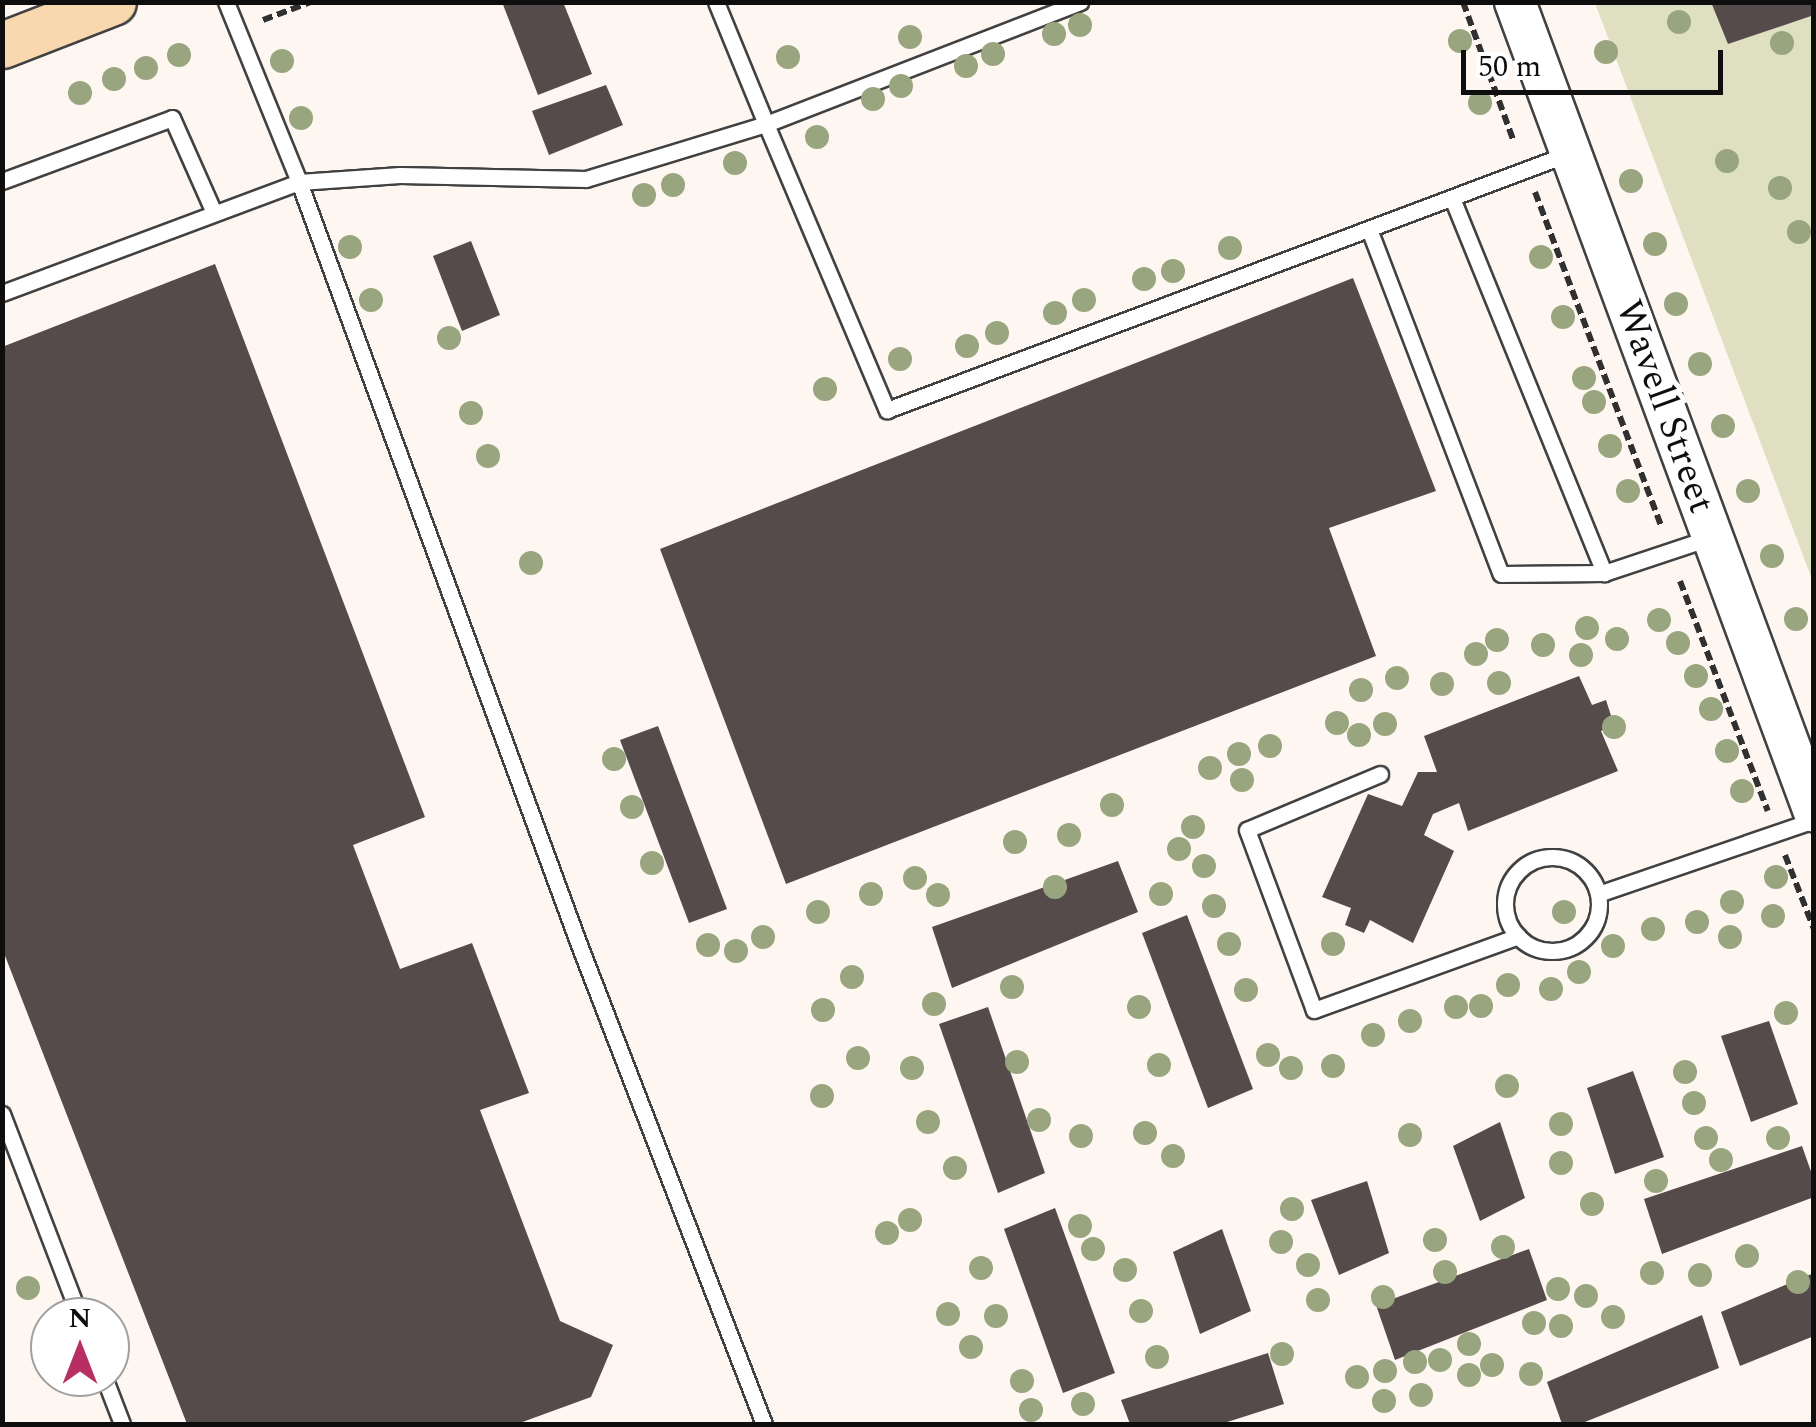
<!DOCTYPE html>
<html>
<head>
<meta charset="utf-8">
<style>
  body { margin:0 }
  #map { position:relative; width:1816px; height:1427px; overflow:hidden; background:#fef6f0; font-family:Spectral,serif }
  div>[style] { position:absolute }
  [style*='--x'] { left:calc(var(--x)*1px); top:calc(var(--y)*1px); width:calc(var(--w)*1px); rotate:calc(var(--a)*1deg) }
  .cemetery>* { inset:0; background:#dfdfc2 }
  .building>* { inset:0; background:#564b4b }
  .path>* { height:6px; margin-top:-3px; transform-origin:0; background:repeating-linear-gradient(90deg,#303030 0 10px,transparent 0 15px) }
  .roads { filter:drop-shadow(2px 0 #414141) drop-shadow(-2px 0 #414141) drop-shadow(0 2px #414141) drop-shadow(0 -2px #414141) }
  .service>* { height:15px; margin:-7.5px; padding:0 7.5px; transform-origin:7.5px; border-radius:7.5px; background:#fff }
  .service>.ring { margin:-7.5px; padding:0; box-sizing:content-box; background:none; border:15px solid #fff; border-radius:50% }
  .tertiary>* { height:40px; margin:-20px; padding:0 20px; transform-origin:20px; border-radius:20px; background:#fff }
  .secondary>* { height:45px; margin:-22.5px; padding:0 22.5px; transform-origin:22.5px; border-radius:22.5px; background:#fad8af }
  .trees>* { width:24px; height:24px; margin:-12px; border-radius:50%; background:#98a57f }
  span { translate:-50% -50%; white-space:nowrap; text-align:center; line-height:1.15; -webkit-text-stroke:10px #fff; paint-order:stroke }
  .street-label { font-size:38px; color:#0e0e0e }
  .frame { position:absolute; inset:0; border:5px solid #0e0e0e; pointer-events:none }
  .north { position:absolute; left:30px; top:1297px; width:100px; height:100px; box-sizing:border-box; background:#fff; border:2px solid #9f9f9f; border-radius:50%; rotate:0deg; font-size:28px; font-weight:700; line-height:40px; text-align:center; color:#0e0e0e }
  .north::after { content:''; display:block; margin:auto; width:35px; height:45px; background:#b62e62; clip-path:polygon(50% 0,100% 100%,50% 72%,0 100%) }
  .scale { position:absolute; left:1461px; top:50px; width:262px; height:45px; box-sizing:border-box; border:5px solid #0e0e0e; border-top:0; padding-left:12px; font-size:30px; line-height:35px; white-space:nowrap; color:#0e0e0e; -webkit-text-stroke:8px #fff; paint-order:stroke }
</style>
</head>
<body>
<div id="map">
  <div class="cemetery">
    <i style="clip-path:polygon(1595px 3px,1813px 3px,1813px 582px)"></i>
  </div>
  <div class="building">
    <i style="clip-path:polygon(502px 2px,563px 2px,592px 74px,538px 95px)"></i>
    <i style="clip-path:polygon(1711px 2px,1814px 2px,1814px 15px,1728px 44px)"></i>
    <i style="clip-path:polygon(606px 85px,623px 125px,549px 155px,532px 111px)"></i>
    <i style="clip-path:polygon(471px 241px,500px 315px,462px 331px,433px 256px)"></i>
    <i style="clip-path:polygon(215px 264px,425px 817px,353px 845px,400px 969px,472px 943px,529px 1093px,480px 1110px,560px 1321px,613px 1345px,591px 1397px,517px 1424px,187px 1424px,2px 948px,2px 347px)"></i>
    <i style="clip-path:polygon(1353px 278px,1436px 491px,1329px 528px,1376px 656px,786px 884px,660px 549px)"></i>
    <i style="clip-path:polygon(1579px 676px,1592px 705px,1606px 700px,1614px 725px,1601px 731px,1618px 771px,1468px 831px,1459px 803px,1433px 814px,1424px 835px,1454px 851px,1413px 943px,1370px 920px,1364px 933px,1345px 925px,1351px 908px,1322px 897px,1368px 794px,1402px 806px,1418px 772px,1437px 772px,1424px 736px)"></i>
    <i style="clip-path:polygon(658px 726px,727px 909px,689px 923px,620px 740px)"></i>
    <i style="clip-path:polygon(1118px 861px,1138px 912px,952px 988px,932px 927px)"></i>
    <i style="clip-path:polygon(1187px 915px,1253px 1089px,1208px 1108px,1142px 933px)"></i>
    <i style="clip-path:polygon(988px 1007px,1045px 1173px,998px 1193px,939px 1024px)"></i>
    <i style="clip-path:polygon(1769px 1021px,1798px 1104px,1751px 1122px,1721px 1036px)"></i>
    <i style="clip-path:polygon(1633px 1071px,1664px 1157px,1615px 1174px,1587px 1088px)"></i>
    <i style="clip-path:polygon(1500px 1122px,1525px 1198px,1480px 1221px,1453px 1146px)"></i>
    <i style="clip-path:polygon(1802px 1146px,1814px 1180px,1814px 1197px,1662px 1254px,1644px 1199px)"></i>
    <i style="clip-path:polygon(1367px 1181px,1389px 1253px,1339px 1275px,1311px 1200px)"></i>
    <i style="clip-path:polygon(1055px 1208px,1115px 1373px,1063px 1393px,1004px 1229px)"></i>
    <i style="clip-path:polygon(1222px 1229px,1251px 1311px,1200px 1334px,1173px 1252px)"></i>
    <i style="clip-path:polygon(1529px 1249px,1547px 1300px,1395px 1360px,1376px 1305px)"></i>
    <i style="clip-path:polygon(1814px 1273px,1814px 1336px,1740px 1366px,1721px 1312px)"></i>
    <i style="clip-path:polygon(1702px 1315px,1719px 1368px,1580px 1424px,1562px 1424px,1547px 1382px)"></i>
    <i style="clip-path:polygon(1268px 1353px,1284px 1404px,1221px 1424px,1130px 1424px,1121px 1400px)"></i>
  </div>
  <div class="path">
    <i style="--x:1463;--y:2;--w:149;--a:70"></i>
    <i style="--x:263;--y:20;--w:51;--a:-20.6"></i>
    <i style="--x:1535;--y:192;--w:359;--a:69.3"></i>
    <i style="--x:1680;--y:581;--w:246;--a:69.1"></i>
    <i style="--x:1785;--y:855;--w:79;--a:68.6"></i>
  </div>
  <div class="roads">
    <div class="service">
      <i style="--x:226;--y:2;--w:194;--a:67.9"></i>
      <i style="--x:299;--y:182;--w:810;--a:69.84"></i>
      <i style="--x:578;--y:942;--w:517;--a:68.9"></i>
      <i style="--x:716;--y:2;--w:132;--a:67.7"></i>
      <i style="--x:766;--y:124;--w:337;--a:-21.2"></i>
      <i style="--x:2;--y:181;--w:181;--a:-20.3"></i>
      <i style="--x:172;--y:118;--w:104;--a:66.1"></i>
      <i style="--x:1452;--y:198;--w:405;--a:67.9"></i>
      <i style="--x:1369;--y:229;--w:369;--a:69.1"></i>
      <i style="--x:1501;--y:574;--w:103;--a:-0.6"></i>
      <i style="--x:1604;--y:573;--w:114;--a:-18.4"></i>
      <i style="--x:2;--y:293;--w:317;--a:-20.5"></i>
      <i style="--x:299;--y:182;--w:101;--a:-4"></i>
      <i style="--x:400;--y:175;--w:186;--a:1.2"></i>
      <i style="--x:586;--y:179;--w:188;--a:-17"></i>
      <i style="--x:766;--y:124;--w:311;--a:67.1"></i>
      <i style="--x:887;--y:410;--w:730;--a:-20.62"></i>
      <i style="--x:1380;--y:774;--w:144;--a:157.2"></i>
      <i style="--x:1247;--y:830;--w:192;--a:69.6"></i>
      <i style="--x:1314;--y:1010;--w:217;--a:-19.9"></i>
      <i class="ring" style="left:1505px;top:857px;width:79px;height:79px"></i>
      <i style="--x:1598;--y:894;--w:228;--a:-18.9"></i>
      <i style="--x:2;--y:1114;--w:217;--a:69"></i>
      <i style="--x:104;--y:1377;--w:50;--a:69"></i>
    </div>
    <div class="tertiary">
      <i style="--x:1515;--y:2;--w:863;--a:69.74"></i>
    </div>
    <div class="secondary">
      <i style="--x:2;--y:45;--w:119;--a:-21.2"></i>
    </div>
  </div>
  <div class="trees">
    <i style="left:1679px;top:22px"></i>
    <i style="left:1080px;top:25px"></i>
    <i style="left:1054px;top:34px"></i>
    <i style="left:910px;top:37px"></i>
    <i style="left:1460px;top:41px"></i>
    <i style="left:1782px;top:43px"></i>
    <i style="left:1606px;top:52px"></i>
    <i style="left:993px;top:54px"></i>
    <i style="left:179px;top:55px"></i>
    <i style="left:788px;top:57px"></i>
    <i style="left:282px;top:61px"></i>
    <i style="left:966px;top:66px"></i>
    <i style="left:146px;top:68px"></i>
    <i style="left:114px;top:79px"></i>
    <i style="left:901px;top:86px"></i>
    <i style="left:80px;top:93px"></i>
    <i style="left:873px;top:99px"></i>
    <i style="left:1480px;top:103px"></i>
    <i style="left:301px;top:118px"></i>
    <i style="left:817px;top:137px"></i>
    <i style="left:1727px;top:161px"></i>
    <i style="left:735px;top:163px"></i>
    <i style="left:1631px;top:181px"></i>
    <i style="left:673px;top:185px"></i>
    <i style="left:1780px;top:188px"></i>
    <i style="left:644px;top:195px"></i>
    <i style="left:1799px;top:232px"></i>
    <i style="left:1655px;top:244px"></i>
    <i style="left:350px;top:247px"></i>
    <i style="left:1230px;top:248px"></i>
    <i style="left:1541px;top:257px"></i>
    <i style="left:1173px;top:271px"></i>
    <i style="left:1144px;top:279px"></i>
    <i style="left:371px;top:300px"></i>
    <i style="left:1084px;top:300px"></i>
    <i style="left:1676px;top:304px"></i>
    <i style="left:1055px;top:313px"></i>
    <i style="left:1563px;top:317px"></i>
    <i style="left:997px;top:333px"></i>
    <i style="left:449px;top:338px"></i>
    <i style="left:967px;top:346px"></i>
    <i style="left:900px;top:359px"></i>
    <i style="left:1700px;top:364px"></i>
    <i style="left:1584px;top:378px"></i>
    <i style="left:825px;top:389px"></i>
    <i style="left:1594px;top:402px"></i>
    <i style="left:471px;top:413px"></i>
    <i style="left:1723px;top:426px"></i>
    <i style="left:1610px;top:446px"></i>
    <i style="left:488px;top:456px"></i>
    <i style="left:1628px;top:491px"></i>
    <i style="left:1748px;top:491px"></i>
    <i style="left:1772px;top:556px"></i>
    <i style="left:531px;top:563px"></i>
    <i style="left:1796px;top:619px"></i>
    <i style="left:1659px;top:620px"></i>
    <i style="left:1587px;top:628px"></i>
    <i style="left:1617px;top:639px"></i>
    <i style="left:1497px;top:640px"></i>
    <i style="left:1678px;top:643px"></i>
    <i style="left:1543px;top:645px"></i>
    <i style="left:1476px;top:654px"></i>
    <i style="left:1581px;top:655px"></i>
    <i style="left:1696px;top:676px"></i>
    <i style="left:1397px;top:678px"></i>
    <i style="left:1499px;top:683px"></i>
    <i style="left:1442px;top:684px"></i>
    <i style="left:1361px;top:690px"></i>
    <i style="left:1711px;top:709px"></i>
    <i style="left:1337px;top:723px"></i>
    <i style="left:1385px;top:724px"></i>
    <i style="left:1614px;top:727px"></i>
    <i style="left:1359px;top:735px"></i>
    <i style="left:1270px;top:746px"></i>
    <i style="left:1727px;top:751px"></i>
    <i style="left:1239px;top:754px"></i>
    <i style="left:614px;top:759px"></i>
    <i style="left:1210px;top:768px"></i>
    <i style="left:1242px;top:780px"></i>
    <i style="left:1742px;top:791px"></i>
    <i style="left:1112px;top:805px"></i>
    <i style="left:632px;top:807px"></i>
    <i style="left:1193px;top:827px"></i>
    <i style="left:1069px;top:835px"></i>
    <i style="left:1015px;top:842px"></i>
    <i style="left:1179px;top:849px"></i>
    <i style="left:652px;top:863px"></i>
    <i style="left:1204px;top:866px"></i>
    <i style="left:1776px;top:877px"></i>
    <i style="left:915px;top:878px"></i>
    <i style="left:1055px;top:887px"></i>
    <i style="left:871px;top:894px"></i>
    <i style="left:1161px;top:894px"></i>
    <i style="left:938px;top:895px"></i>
    <i style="left:1732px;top:902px"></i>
    <i style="left:1214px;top:906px"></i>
    <i style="left:818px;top:912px"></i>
    <i style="left:1564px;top:912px"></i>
    <i style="left:1773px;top:916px"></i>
    <i style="left:1697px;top:922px"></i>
    <i style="left:1653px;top:929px"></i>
    <i style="left:763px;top:937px"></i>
    <i style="left:1730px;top:937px"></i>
    <i style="left:1229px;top:944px"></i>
    <i style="left:1333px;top:944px"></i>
    <i style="left:708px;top:945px"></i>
    <i style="left:1613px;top:946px"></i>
    <i style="left:736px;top:951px"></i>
    <i style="left:1579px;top:972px"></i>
    <i style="left:852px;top:977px"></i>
    <i style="left:1508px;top:985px"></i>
    <i style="left:1012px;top:987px"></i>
    <i style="left:1551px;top:989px"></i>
    <i style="left:1246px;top:990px"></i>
    <i style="left:934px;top:1004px"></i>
    <i style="left:1481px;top:1006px"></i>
    <i style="left:1139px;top:1007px"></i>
    <i style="left:1456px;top:1007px"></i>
    <i style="left:823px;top:1010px"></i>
    <i style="left:1786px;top:1013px"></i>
    <i style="left:1410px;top:1021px"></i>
    <i style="left:1373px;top:1035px"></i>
    <i style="left:1268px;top:1055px"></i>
    <i style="left:858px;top:1058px"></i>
    <i style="left:1017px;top:1062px"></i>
    <i style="left:1159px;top:1065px"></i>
    <i style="left:1333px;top:1066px"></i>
    <i style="left:912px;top:1068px"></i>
    <i style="left:1291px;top:1068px"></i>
    <i style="left:1685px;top:1072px"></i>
    <i style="left:1507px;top:1086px"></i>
    <i style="left:822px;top:1096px"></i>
    <i style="left:1694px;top:1103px"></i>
    <i style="left:1039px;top:1120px"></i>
    <i style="left:928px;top:1122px"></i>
    <i style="left:1561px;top:1124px"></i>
    <i style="left:1145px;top:1133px"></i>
    <i style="left:1410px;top:1135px"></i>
    <i style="left:1081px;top:1136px"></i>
    <i style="left:1706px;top:1138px"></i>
    <i style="left:1778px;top:1138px"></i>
    <i style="left:1173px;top:1156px"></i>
    <i style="left:1721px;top:1160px"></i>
    <i style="left:1561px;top:1163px"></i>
    <i style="left:955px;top:1168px"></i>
    <i style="left:1656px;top:1181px"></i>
    <i style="left:1592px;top:1204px"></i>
    <i style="left:1292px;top:1209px"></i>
    <i style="left:910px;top:1220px"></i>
    <i style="left:1080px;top:1226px"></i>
    <i style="left:887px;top:1233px"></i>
    <i style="left:1435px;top:1240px"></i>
    <i style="left:1281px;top:1242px"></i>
    <i style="left:1503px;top:1247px"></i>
    <i style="left:1093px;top:1249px"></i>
    <i style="left:1747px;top:1256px"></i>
    <i style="left:1308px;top:1265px"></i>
    <i style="left:981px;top:1268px"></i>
    <i style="left:1125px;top:1270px"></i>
    <i style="left:1445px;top:1272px"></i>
    <i style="left:1652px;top:1273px"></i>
    <i style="left:1700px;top:1275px"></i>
    <i style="left:1798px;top:1282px"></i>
    <i style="left:28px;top:1288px"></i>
    <i style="left:1558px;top:1289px"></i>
    <i style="left:1586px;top:1296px"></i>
    <i style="left:1383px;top:1297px"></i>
    <i style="left:1318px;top:1300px"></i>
    <i style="left:1141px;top:1311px"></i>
    <i style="left:948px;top:1314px"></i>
    <i style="left:996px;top:1316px"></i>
    <i style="left:1613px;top:1317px"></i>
    <i style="left:1534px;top:1323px"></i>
    <i style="left:1561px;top:1326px"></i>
    <i style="left:1469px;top:1344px"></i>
    <i style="left:971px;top:1347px"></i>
    <i style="left:1282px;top:1354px"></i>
    <i style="left:1157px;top:1357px"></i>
    <i style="left:1440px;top:1360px"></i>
    <i style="left:1415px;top:1362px"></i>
    <i style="left:1492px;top:1365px"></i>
    <i style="left:1385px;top:1371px"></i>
    <i style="left:1531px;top:1374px"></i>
    <i style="left:1469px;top:1375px"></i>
    <i style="left:1357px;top:1377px"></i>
    <i style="left:1022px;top:1381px"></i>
    <i style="left:1421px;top:1395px"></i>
    <i style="left:1384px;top:1401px"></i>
    <i style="left:1083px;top:1404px"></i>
    <i style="left:1031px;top:1410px"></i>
  </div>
  <div class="street-label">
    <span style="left:1664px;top:407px;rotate:70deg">Wavell Street</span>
  </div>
  <div class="frame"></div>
  <div class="north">N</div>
  <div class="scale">50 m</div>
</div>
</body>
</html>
